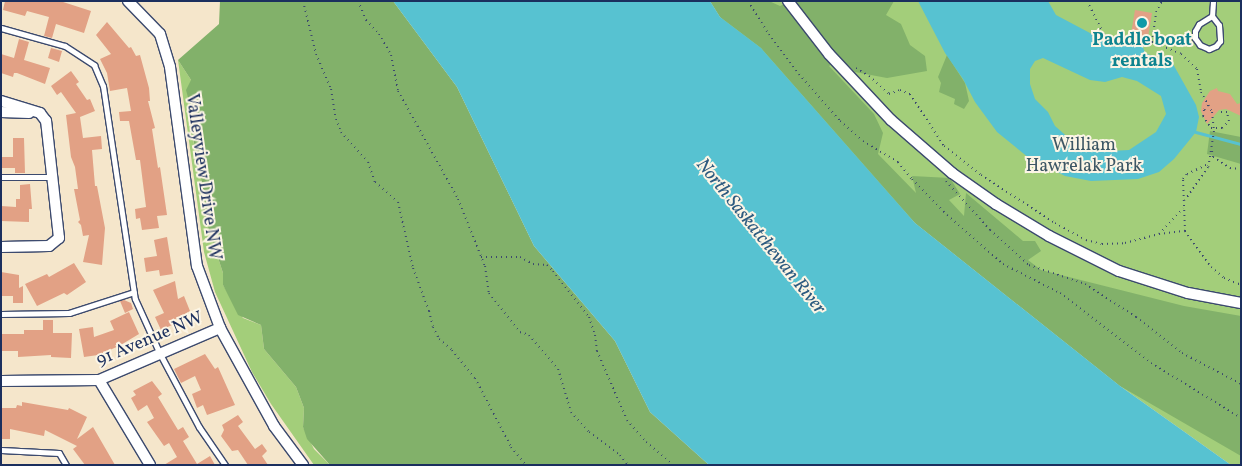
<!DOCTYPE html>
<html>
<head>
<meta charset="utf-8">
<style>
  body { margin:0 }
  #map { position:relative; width:1242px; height:466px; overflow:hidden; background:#f5e6cb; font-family:Vollkorn,serif }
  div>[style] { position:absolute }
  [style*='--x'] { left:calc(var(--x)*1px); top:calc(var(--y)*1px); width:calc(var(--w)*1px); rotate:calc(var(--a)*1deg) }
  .green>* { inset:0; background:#a3ce7a }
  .forest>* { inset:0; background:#82b16a }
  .water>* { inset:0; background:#57c2d1 }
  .stream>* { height:2.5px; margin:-1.25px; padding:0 1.25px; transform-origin:1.25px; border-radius:1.25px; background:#57c2d1 }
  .building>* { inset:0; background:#e2a185 }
  .path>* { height:2px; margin-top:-1px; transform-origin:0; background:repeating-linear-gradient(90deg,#3c4a6e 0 1px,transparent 0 5px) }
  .roads { filter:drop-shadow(1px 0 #3c4a6e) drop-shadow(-1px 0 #3c4a6e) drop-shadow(0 1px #3c4a6e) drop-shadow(0 -1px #3c4a6e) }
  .service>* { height:5px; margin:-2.5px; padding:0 2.5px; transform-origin:2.5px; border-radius:2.5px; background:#fff }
  .minor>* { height:10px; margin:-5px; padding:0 5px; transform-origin:5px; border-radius:5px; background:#fff }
  .dots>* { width:14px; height:14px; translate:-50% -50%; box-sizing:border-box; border:2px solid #fcf5e5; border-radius:50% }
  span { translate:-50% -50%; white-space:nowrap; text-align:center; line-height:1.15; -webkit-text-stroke:4px #fcf5e5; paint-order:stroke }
  .culture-label { font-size:18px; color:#0d838f; font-weight:700 }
  .park-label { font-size:18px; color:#3d5765 }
  .street-label { font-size:18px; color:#1b2f5e }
  .water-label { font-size:19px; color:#2d5b80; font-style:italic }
  .frame { position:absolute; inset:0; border:2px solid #1b2f5e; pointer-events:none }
</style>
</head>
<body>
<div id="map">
  <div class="green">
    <i style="clip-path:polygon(710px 1px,1241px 1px,1241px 465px,1231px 465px,1120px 386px,915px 223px,720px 17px)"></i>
    <i style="clip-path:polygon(178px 60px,191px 80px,195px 124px,192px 134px,204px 194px,203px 212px,223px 273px,223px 285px,243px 318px,261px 325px,264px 349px,296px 387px,304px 408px,303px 427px,314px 449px,330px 465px,314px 465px,271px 404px,252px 372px,215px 292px,204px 252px)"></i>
  </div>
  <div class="forest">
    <i style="clip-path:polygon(220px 1px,393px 1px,457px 87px,534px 246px,615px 341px,650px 412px,709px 465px,330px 465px,307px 439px,303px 427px,304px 408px,296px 387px,264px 349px,261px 325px,238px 315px,223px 285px,223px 273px,203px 212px,204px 194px,192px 133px,195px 124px,186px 90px,191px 80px,178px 60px,219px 24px)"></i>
    <i style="clip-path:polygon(710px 1px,769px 1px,780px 6px,791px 1px,894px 1px,886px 15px,901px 24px,910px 45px,925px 56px,927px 71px,887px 78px,855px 72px,841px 58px,829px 66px,874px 114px,883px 133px,878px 154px,916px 193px,912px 176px,950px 178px,960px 194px,949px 200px,964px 216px,966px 193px,1023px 241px,1035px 241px,1041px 251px,1028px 260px,1041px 270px,1184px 306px,1241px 316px,1241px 456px,1120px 386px,915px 223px,761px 48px,720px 17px)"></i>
    <i style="clip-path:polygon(947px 55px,965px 83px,969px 101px,964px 109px,954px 104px,955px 99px,939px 92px,941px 83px,938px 77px)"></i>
    <i style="clip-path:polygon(1210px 131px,1241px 137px,1241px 164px,1207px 154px)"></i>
  </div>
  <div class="water">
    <i style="clip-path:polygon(393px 1px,710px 1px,720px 17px,761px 48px,915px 223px,1120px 386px,1231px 465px,709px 465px,650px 412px,615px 341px,534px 246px,457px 87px)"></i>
    <i style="clip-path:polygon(evenodd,918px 1px,1048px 1px,1056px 15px,1107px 42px,1143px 47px,1145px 53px,1173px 64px,1196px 105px,1199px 117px,1196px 132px,1174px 159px,1159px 172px,1138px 179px,1091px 181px,1065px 176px,1029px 158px,997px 132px,975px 102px,963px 79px,945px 53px,918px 1px,1043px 58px,1090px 80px,1105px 82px,1122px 77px,1137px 81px,1161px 96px,1166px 114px,1156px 132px,1129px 150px,1110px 151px,1094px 148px,1071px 140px,1055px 126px,1048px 112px,1035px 99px,1030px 84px,1030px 69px,1035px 61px,1043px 58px)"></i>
  </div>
  <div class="stream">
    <i style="--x:1196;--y:132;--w:47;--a:14.9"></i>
  </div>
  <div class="building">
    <i style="clip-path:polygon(5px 1px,60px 1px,91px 11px,84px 33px,56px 24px,52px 38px,44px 36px,49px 17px,27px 11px,25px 16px,3px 10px)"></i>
    <i style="clip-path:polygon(1135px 10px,1152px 13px,1148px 37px,1131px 34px)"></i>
    <i style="clip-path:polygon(107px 22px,129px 48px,131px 47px,136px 56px,140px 55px,149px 88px,150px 101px,148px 101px,155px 128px,152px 129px,158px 168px,160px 167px,167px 215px,157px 216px,159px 228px,142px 230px,140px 218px,136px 219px,135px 209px,146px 207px,140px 160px,136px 160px,129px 121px,120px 121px,119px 112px,131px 111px,127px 88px,110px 91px,107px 73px,100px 59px,111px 54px,96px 35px)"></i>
    <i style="clip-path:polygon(19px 39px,29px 42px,24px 60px,50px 68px,45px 84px,17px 73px,14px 73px,13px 77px,1px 73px,1px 54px,14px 58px)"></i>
    <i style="clip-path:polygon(51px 48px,62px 51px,59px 62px,48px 58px)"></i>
    <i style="clip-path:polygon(71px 71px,79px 82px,76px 84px,87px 100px,90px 99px,95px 111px,80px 117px,83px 138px,101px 136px,102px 149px,92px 150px,95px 186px,97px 186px,105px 228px,102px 265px,83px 262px,89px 235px,83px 236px,81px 225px,78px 222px,80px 220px,74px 189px,78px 189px,75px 167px,71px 157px,66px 115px,76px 113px,61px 92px,57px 95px,51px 86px)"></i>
    <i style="clip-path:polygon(1217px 88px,1218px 91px,1230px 94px,1237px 104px,1241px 103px,1241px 116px,1226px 109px,1219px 110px,1207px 124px,1201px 111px,1202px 103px,1210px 91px)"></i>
    <i style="clip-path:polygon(13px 138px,24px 138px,25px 173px,15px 173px,15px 168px,1px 168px,1px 157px,13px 157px)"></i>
    <i style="clip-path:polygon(30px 184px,32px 209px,29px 209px,29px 222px,1px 221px,1px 206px,16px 207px,16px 199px,20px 199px,20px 185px)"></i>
    <i style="clip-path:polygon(167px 237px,173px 274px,160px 276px,159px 270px,146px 272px,144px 258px,157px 256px,154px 240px)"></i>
    <i style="clip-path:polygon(74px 263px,86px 282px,67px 295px,64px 293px,37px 306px,25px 284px,47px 274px,49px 277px)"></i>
    <i style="clip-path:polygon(1px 272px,19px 275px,19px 288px,23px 286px,23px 303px,13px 303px,13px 296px,1px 296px)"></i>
    <i style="clip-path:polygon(175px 281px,178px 299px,184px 296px,190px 311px,170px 322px,172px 325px,161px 330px,155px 317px,164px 313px,153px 290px)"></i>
    <i style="clip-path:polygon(124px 300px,131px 303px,133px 309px,125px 313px,120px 301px)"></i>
    <i style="clip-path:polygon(129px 312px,139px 334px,119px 346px,98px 355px,84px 357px,79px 329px,93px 327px,94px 337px,114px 330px,110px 321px)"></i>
    <i style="clip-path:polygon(43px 320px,53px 320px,53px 333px,72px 333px,71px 358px,51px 357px,51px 355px,18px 357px,18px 351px,1px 351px,1px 334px,24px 334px,24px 330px,43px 330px)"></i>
    <i style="clip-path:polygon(205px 354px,215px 369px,218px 367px,235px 405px,207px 415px,203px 405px,197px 408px,192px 394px,201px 390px,195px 376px,181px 383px,174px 369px)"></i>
    <i style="clip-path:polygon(152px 381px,162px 394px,158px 397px,178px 430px,183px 427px,189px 437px,183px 441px,197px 464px,210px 456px,215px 465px,164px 465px,177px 457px,169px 443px,164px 446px,147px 422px,154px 418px,147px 405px,138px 411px,131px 398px,136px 395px,133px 391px)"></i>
    <i style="clip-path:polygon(22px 402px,68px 410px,69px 408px,87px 417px,77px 439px,93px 427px,115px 465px,85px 465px,73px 449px,77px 446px,45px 430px,44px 436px,10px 429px,10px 439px,1px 439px,1px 408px,16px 408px,17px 405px,22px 406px)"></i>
    <i style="clip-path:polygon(238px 415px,243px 422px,238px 426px,255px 449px,262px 444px,267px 451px,262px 456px,268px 465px,248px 465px,238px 450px,232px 451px,221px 436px,224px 430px,222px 425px)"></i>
  </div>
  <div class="path">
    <i style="--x:303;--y:1;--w:55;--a:76.2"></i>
    <i style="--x:316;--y:54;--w:38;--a:67"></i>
    <i style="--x:331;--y:89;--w:30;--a:81"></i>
    <i style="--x:336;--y:119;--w:14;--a:69"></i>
    <i style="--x:341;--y:132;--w:40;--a:48"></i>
    <i style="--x:368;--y:162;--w:21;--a:71"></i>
    <i style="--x:375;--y:182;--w:30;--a:41"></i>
    <i style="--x:398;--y:202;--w:68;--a:77.2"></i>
    <i style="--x:413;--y:268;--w:46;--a:69.6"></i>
    <i style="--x:429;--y:311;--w:16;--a:76"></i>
    <i style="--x:433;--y:327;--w:13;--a:63"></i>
    <i style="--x:439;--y:339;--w:17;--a:40"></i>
    <i style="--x:452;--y:350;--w:36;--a:51"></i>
    <i style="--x:475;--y:378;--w:78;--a:62.4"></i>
    <i style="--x:511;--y:447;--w:23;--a:50"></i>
    <i style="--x:358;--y:1;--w:21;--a:67"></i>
    <i style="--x:366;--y:20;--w:19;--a:47"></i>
    <i style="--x:379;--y:34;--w:24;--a:60"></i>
    <i style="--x:391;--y:55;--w:37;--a:79"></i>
    <i style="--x:398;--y:91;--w:124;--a:60.9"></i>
    <i style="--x:458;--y:199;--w:72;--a:68.1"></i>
    <i style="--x:485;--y:266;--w:27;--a:82"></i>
    <i style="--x:489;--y:293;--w:50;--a:51.5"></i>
    <i style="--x:520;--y:332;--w:9;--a:18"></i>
    <i style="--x:529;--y:335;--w:45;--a:49.5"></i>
    <i style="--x:558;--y:369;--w:45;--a:73.2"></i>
    <i style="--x:571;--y:412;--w:27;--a:48"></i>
    <i style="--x:589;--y:432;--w:39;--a:37"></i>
    <i style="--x:620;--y:455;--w:13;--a:51"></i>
    <i style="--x:748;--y:1;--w:39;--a:58"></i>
    <i style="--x:769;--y:34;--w:50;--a:53.1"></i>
    <i style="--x:799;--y:74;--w:62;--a:48.9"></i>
    <i style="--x:840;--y:121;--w:30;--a:41"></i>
    <i style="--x:863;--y:141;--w:41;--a:31"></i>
    <i style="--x:898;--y:162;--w:22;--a:51"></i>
    <i style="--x:912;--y:179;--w:50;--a:45.8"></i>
    <i style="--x:947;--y:215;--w:74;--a:41.2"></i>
    <i style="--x:1003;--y:264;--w:64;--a:27"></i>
    <i style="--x:1060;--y:293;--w:115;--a:37.6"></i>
    <i style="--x:1151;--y:363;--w:105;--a:31.4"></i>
    <i style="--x:1087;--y:1;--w:37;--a:63"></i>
    <i style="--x:1104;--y:34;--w:13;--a:23"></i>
    <i style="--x:1116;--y:39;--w:36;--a:5"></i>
    <i style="--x:1152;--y:42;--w:31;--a:22"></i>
    <i style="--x:1181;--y:54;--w:22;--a:43"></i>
    <i style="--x:1197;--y:69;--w:23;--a:80"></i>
    <i style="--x:1201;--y:92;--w:23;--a:61"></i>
    <i style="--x:1212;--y:112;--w:19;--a:84"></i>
    <i style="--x:1214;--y:131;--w:36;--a:99"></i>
    <i style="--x:1208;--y:167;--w:40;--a:124.9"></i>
    <i style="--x:1152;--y:42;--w:30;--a:-82"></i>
    <i style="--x:1156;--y:12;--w:13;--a:-61"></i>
    <i style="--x:856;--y:68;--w:15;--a:32"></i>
    <i style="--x:869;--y:76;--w:27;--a:42"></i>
    <i style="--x:889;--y:94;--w:12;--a:-20"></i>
    <i style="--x:900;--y:90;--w:11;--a:22"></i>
    <i style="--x:910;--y:94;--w:62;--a:56.8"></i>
    <i style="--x:944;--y:146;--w:47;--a:38.1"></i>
    <i style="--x:981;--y:175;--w:88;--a:33"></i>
    <i style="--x:1055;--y:223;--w:35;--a:29"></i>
    <i style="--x:1086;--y:240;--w:16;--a:14"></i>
    <i style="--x:1102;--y:244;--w:23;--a:-2"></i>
    <i style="--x:1125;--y:243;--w:35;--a:-15"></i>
    <i style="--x:1159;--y:234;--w:26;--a:-7"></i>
    <i style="--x:1185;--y:231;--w:44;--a:54.2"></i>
    <i style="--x:1211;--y:267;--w:17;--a:40"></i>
    <i style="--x:1224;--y:278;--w:18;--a:22"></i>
    <i style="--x:1208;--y:105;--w:6;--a:129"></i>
    <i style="--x:1204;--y:110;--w:6;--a:99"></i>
    <i style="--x:1203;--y:116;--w:14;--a:56"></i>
    <i style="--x:1211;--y:128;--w:11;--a:0"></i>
    <i style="--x:1222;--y:128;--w:10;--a:-45"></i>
    <i style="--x:1229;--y:121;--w:9;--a:-103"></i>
    <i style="--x:1227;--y:112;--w:8;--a:180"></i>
    <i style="--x:1212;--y:151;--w:6;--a:81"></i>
    <i style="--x:1213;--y:157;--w:20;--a:33"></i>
    <i style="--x:1230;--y:168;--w:11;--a:5"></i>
    <i style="--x:946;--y:181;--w:66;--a:48.1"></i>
    <i style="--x:990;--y:230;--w:52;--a:41.9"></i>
    <i style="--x:1029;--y:265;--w:59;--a:18.7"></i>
    <i style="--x:1085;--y:284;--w:61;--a:32.9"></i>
    <i style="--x:1136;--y:317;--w:58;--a:38"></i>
    <i style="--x:1182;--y:353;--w:67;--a:27.7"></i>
    <i style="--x:1185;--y:231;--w:52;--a:-92.2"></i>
    <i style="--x:1183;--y:179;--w:6;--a:-51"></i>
    <i style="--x:1187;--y:174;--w:23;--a:-25"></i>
    <i style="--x:1159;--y:234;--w:35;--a:-47"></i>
    <i style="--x:481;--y:257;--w:39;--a:0"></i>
    <i style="--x:520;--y:257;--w:15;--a:28"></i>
    <i style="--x:533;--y:264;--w:14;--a:4"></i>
    <i style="--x:547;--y:265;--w:8;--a:45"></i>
    <i style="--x:553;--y:271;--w:58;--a:52"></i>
    <i style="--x:589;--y:317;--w:19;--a:72"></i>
    <i style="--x:595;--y:335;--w:16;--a:83"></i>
    <i style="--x:597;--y:351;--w:75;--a:66.5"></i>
    <i style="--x:627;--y:420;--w:29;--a:49"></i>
    <i style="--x:646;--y:442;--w:35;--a:40"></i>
  </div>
  <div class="roads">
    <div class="service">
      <i style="--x:1212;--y:16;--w:11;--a:52"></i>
      <i style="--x:1219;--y:25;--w:16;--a:86"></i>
      <i style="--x:1220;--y:41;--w:6;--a:129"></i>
      <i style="--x:1216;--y:46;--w:8;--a:157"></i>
      <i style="--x:1209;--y:49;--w:10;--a:-156"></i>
      <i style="--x:1200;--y:45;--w:9;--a:-126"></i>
      <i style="--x:1195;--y:38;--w:7;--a:-90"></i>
      <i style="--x:1195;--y:31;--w:8;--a:-60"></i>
      <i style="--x:1199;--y:24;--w:15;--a:-32"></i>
      <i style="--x:1212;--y:16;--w:15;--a:-86"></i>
      <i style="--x:1;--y:28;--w:66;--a:15.7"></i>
      <i style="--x:65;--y:46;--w:35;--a:33"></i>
      <i style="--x:94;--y:65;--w:23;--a:67"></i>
      <i style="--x:103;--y:86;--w:215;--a:81.5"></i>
      <i style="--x:135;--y:299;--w:60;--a:65.6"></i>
      <i style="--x:160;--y:354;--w:83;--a:61.9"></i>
      <i style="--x:199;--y:427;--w:46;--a:55.6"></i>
      <i style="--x:1;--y:177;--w:51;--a:0"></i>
      <i style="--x:1;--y:314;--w:68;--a:-0.8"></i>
      <i style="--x:69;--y:313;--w:68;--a:-17.9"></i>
      <i style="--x:1;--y:450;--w:58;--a:3"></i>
      <i style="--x:59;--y:453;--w:14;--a:60"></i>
    </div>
    <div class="minor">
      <i style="--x:128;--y:1;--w:46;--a:45.9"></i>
      <i style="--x:160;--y:34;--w:34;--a:73"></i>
      <i style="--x:170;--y:67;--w:201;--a:82.3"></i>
      <i style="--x:197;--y:266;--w:66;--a:69.6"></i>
      <i style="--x:220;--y:328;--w:112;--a:61.1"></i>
      <i style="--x:274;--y:426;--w:49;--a:53.4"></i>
      <i style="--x:788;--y:1;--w:67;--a:52.3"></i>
      <i style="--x:829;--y:54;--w:91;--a:46.8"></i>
      <i style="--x:891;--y:120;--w:81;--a:41"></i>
      <i style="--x:952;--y:173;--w:54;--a:35.2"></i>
      <i style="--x:996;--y:204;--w:62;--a:31.1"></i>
      <i style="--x:1049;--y:236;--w:78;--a:26.6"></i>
      <i style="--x:1119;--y:271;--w:72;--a:17.7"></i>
      <i style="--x:1188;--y:293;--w:54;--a:10.7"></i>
      <i style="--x:1;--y:101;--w:41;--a:17.1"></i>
      <i style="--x:1;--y:112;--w:28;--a:2"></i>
      <i style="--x:1;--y:247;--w:48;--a:-1.2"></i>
      <i style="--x:49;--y:246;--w:13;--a:-39"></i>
      <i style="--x:59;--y:238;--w:118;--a:-96.3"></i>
      <i style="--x:46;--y:121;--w:10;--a:-127"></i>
      <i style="--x:99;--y:380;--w:99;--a:59"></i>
      <i style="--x:1;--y:381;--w:98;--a:-0.6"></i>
      <i style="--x:99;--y:380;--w:132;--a:-23.3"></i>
    </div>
  </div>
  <div class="dots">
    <i style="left:1142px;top:23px;background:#0f9aa8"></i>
  </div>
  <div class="culture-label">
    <span style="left:1142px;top:52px">Paddle boat<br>rentals</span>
  </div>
  <div class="park-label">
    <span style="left:1084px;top:157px">William<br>Hawrelak Park</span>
  </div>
  <div class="street-label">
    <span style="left:202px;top:177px;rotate:82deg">Valleyview Drive NW</span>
    <span style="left:150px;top:340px;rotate:-23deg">91 Avenue NW</span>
  </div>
  <div class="water-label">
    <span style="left:760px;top:237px;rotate:51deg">North Saskatchewan River</span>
  </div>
  <div class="frame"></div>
</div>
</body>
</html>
